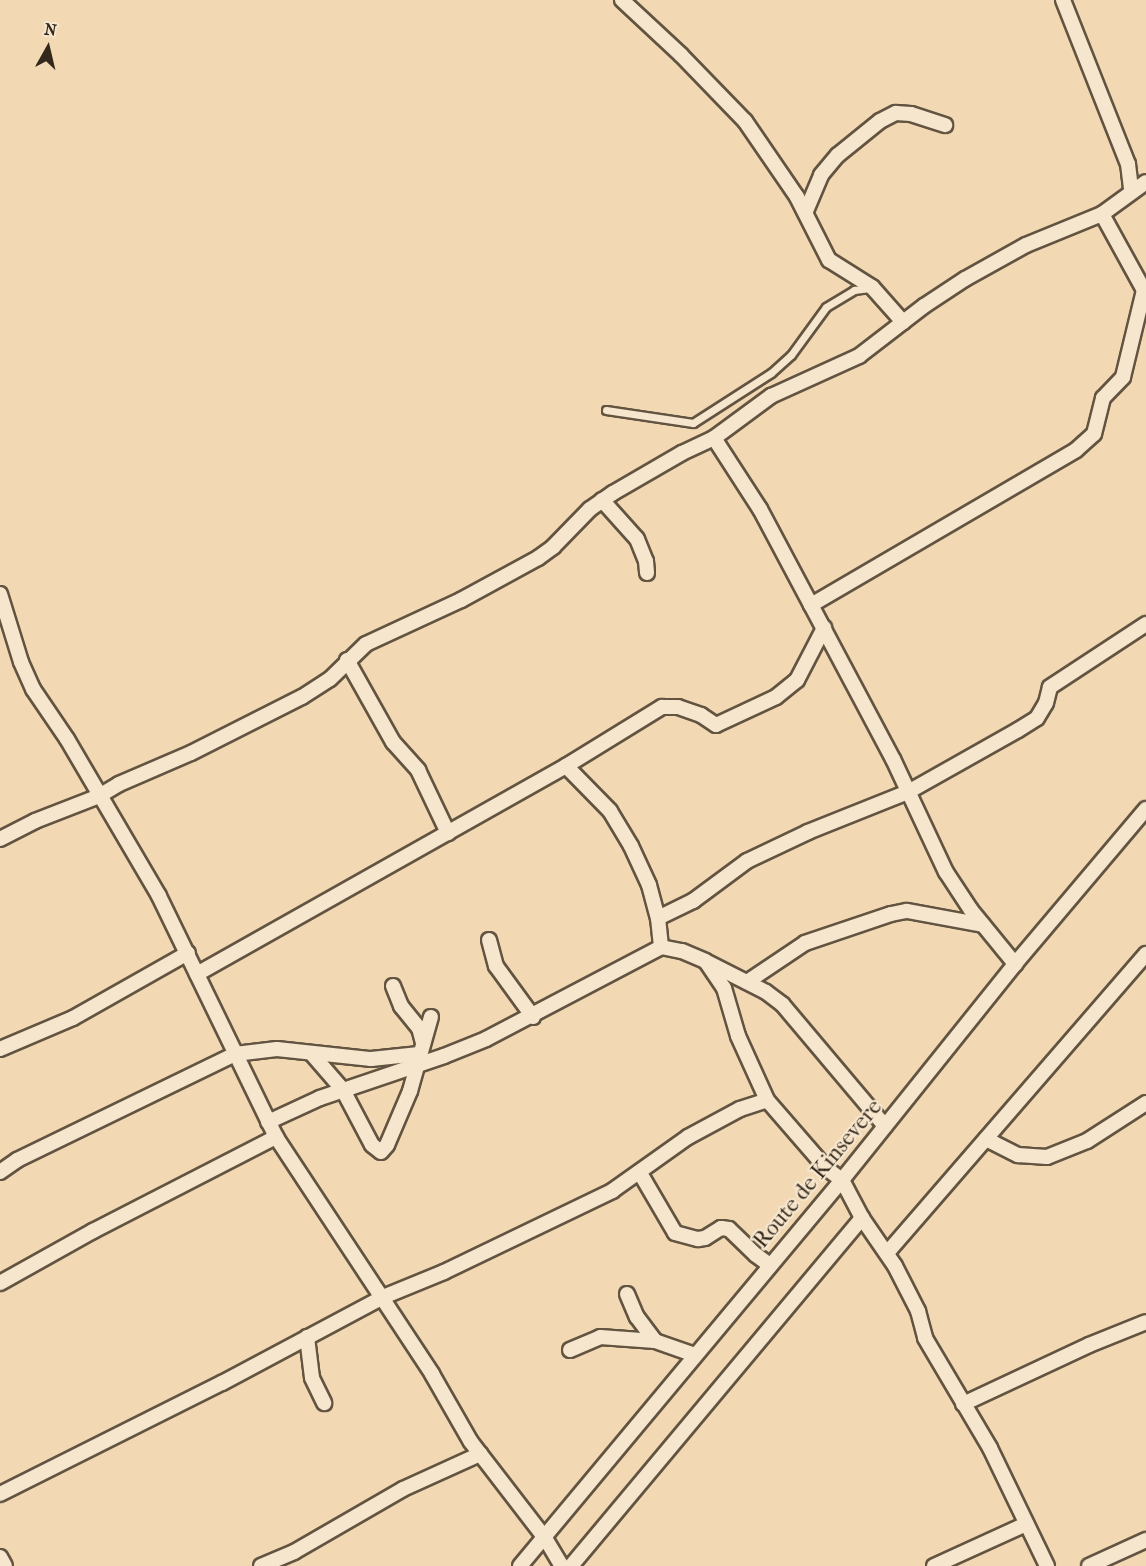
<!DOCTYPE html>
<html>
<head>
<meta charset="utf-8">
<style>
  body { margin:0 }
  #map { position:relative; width:1146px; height:1566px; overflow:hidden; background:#f2d9b4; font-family:"IM FELL French Canon",serif }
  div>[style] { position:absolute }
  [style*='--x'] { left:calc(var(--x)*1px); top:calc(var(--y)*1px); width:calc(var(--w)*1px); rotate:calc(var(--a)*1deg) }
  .roads { filter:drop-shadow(2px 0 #625441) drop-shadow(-2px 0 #625441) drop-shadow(0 2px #625441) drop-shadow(0 -2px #625441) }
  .service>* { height:7px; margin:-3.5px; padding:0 3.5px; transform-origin:3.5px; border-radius:3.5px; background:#f7e6ce }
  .minor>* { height:14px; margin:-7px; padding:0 7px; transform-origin:7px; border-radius:7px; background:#f7e6ce }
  span { translate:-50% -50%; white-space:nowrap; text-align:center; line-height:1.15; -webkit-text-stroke:4.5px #f7e6ce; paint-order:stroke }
  .street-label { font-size:22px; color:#32281b }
  .north { position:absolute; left:18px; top:18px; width:60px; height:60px; -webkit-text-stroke:4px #f7e6ce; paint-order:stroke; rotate:8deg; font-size:16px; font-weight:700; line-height:24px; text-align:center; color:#32281b }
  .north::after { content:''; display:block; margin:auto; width:21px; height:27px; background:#32281b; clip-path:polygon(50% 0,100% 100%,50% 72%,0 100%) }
</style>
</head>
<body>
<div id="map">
  <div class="roads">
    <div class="service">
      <i style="--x:606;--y:410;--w:88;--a:8.5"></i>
      <i style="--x:693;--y:423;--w:93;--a:-32.7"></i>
      <i style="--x:771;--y:373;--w:27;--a:-42"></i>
      <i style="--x:791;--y:355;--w:59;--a:-53.9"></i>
      <i style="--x:826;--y:307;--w:33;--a:-31"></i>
      <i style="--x:854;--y:290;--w:16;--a:-7"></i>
    </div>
    <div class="minor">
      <i style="--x:622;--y:0;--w:81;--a:43"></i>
      <i style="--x:681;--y:55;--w:92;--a:45.9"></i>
      <i style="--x:745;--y:121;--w:92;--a:55.6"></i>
      <i style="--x:797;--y:197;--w:71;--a:63.1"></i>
      <i style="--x:829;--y:260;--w:51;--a:32.1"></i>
      <i style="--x:872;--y:287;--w:47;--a:48.5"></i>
      <i style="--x:1063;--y:0;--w:176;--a:68.4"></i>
      <i style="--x:1128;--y:164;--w:26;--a:83"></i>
      <i style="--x:806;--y:211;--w:39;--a:-67"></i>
      <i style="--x:821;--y:175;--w:26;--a:-50"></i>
      <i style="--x:838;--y:155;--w:54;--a:-39"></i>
      <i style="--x:880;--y:121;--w:18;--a:-27"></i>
      <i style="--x:896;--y:113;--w:15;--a:4"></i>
      <i style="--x:911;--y:114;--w:36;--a:18"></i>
      <i style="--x:1102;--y:214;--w:91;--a:61.2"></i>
      <i style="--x:714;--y:438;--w:85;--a:57.1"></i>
      <i style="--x:760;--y:509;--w:109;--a:62"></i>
      <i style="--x:811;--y:605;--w:174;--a:62"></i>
      <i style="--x:893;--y:759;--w:125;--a:64.9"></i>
      <i style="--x:946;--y:872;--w:45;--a:56.7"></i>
      <i style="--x:971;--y:910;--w:70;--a:50.8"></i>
      <i style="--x:602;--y:500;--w:52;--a:48.1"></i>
      <i style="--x:637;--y:539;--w:24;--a:68"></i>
      <i style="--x:646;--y:561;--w:12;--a:85"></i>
      <i style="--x:0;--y:594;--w:71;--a:72.8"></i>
      <i style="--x:21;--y:662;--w:30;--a:66"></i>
      <i style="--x:33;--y:689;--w:60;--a:55.8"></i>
      <i style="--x:67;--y:739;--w:182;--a:59.6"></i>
      <i style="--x:159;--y:896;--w:268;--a:64.1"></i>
      <i style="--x:276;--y:1137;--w:284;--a:56.6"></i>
      <i style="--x:432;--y:1374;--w:78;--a:60.2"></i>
      <i style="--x:471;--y:1442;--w:121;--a:52.4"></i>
      <i style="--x:545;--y:1538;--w:33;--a:59"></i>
      <i style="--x:811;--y:605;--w:307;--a:-30.3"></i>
      <i style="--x:1076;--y:450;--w:24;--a:-42"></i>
      <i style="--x:1094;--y:434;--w:37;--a:-76"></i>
      <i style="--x:1103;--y:398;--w:29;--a:-46"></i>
      <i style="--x:1123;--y:377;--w:89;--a:-76.4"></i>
      <i style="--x:347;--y:660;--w:94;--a:60.7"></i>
      <i style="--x:393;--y:742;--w:38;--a:48"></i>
      <i style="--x:418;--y:770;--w:70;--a:64.5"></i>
      <i style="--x:566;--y:766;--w:63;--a:45.6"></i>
      <i style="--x:610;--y:811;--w:41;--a:59"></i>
      <i style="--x:631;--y:846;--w:43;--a:65.2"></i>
      <i style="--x:649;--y:885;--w:34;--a:75"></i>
      <i style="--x:658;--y:918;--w:29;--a:84"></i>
      <i style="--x:0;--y:839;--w:39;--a:-27"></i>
      <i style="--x:35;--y:821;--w:69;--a:-21.3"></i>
      <i style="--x:99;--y:796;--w:23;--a:-31"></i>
      <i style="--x:119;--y:784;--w:78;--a:-23.3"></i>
      <i style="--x:191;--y:753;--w:124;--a:-26.8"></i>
      <i style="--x:302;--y:697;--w:33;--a:-33"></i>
      <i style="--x:330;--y:679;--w:50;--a:-44.2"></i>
      <i style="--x:366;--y:644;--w:105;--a:-24.9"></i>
      <i style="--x:461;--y:600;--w:88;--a:-28.6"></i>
      <i style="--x:538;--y:558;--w:19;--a:-36"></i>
      <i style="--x:553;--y:547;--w:53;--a:-45.8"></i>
      <i style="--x:590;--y:509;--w:28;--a:-35"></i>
      <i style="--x:613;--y:493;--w:80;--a:-30.1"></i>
      <i style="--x:682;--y:453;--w:35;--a:-25"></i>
      <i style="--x:714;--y:438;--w:71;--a:-36.4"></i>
      <i style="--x:771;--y:396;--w:97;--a:-24.4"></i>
      <i style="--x:859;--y:356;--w:82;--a:-37.6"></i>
      <i style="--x:924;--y:306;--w:49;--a:-33.4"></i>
      <i style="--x:965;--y:279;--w:70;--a:-29.1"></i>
      <i style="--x:1026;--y:245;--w:82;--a:-22.2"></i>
      <i style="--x:1102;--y:214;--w:54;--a:-36"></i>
      <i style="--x:658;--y:918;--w:39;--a:-26"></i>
      <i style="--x:693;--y:901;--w:67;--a:-36.5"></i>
      <i style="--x:747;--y:861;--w:68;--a:-25.4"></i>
      <i style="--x:808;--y:832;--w:108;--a:-21.8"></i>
      <i style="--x:908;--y:792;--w:126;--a:-29.4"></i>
      <i style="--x:1018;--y:730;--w:22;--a:-32"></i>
      <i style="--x:1037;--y:718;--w:17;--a:-59"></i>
      <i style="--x:1046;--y:703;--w:16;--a:-76"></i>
      <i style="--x:1050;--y:687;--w:115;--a:-33.3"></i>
      <i style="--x:489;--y:940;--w:27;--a:75"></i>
      <i style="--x:496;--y:966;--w:63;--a:54"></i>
      <i style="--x:707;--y:963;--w:30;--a:56"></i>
      <i style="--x:724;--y:988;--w:50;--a:73.7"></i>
      <i style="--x:738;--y:1036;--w:70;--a:65.6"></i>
      <i style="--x:767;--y:1100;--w:90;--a:49.1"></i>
      <i style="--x:826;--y:1168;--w:20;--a:37"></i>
      <i style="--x:842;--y:1180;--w:43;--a:62.2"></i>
      <i style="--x:862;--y:1218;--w:58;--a:55.5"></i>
      <i style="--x:895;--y:1266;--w:51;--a:62.9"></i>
      <i style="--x:918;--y:1311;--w:28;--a:75"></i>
      <i style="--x:925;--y:1338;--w:128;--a:59.4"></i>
      <i style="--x:990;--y:1448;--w:131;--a:64.2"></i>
      <i style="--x:197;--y:974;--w:424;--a:-29.4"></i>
      <i style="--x:566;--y:766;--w:113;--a:-31.6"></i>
      <i style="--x:662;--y:707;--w:16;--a:0"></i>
      <i style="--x:678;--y:707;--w:24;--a:19"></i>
      <i style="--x:701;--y:715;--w:18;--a:34"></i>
      <i style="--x:716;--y:725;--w:66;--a:-25"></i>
      <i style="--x:776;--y:697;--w:27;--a:-39"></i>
      <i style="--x:797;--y:680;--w:59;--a:-62.6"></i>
      <i style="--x:747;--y:982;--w:70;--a:-33.9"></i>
      <i style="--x:805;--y:943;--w:91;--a:-18.6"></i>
      <i style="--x:891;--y:914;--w:16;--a:-11"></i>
      <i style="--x:907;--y:911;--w:77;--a:10.4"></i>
      <i style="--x:393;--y:986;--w:22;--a:68"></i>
      <i style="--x:401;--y:1006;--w:28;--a:51"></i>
      <i style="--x:419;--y:1028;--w:16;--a:75"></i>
      <i style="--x:0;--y:1049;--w:79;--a:-23"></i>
      <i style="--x:73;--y:1018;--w:132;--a:-29.5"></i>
      <i style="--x:311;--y:1053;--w:49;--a:49.1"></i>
      <i style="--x:343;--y:1090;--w:62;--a:62.2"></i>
      <i style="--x:372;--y:1145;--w:11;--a:38"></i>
      <i style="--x:381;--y:1152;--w:9;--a:-49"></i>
      <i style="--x:387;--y:1145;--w:59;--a:-66.9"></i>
      <i style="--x:410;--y:1091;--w:77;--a:-74.2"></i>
      <i style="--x:268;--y:1122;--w:57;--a:-24.8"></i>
      <i style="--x:320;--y:1098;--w:131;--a:-18.7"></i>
      <i style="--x:444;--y:1056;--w:45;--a:-22"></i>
      <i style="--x:486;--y:1039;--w:198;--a:-27.7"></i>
      <i style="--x:661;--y:947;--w:21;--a:11"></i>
      <i style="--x:682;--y:951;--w:25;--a:23"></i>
      <i style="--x:705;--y:961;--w:68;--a:26.9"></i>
      <i style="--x:766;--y:992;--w:21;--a:37"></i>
      <i style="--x:783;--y:1005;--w:158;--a:49.9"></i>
      <i style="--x:986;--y:1139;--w:36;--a:27"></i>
      <i style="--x:1018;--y:1155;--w:29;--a:4"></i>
      <i style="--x:1047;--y:1157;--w:43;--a:-21.8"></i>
      <i style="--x:1087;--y:1141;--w:70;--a:-32.8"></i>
      <i style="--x:0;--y:1172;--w:21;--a:-35"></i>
      <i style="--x:17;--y:1160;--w:242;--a:-25.9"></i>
      <i style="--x:235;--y:1054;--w:42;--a:-6.8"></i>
      <i style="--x:277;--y:1049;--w:95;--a:6.1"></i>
      <i style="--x:371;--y:1059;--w:48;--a:-5.9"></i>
      <i style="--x:640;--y:1173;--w:69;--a:59.7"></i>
      <i style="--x:675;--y:1233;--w:24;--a:15"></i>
      <i style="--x:698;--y:1239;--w:7;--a:-8"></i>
      <i style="--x:705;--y:1238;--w:19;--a:-32"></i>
      <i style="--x:721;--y:1228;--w:8;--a:7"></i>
      <i style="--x:729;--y:1229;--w:37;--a:44"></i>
      <i style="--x:756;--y:1255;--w:14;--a:36"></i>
      <i style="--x:767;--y:1263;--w:3;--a:0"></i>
      <i style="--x:887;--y:1253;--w:396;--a:-49.1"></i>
      <i style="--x:0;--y:1283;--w:107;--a:-29.2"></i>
      <i style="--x:93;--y:1231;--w:206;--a:-27.2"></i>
      <i style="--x:627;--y:1294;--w:25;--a:67"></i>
      <i style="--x:637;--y:1317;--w:30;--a:53"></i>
      <i style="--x:307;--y:1337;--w:41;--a:83"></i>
      <i style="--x:312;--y:1378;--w:28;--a:64"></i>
      <i style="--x:570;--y:1350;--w:33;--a:-23"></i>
      <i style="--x:600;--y:1337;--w:55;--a:4.2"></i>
      <i style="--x:655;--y:1341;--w:42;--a:19.3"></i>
      <i style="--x:963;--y:1404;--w:139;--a:-25.1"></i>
      <i style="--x:1089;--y:1345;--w:61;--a:-22"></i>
      <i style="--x:0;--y:1494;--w:248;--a:-26.6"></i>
      <i style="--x:222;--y:1383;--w:183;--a:-28.1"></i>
      <i style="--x:383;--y:1297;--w:66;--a:-22.3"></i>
      <i style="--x:444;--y:1272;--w:187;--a:-25.7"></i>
      <i style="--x:612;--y:1191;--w:93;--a:-35.4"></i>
      <i style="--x:688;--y:1137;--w:59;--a:-28.3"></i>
      <i style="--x:740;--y:1109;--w:28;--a:-18"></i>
      <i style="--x:0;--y:1557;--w:10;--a:61"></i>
      <i style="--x:261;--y:1566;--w:36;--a:-23"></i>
      <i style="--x:294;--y:1552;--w:126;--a:-30"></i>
      <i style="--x:403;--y:1489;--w:85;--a:-24.4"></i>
      <i style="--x:520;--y:1566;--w:503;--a:-50.17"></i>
      <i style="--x:842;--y:1180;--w:277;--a:-51.3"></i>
      <i style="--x:1015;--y:964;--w:203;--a:-49.8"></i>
      <i style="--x:571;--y:1566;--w:454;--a:-50.1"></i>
      <i style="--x:934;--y:1566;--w:101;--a:-24.5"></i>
      <i style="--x:1089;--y:1566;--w:63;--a:-24.5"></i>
    </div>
  </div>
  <div class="street-label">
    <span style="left:818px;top:1174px;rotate:-50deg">Route de Kinsevere</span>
  </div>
  <div class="north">N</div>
</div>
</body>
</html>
